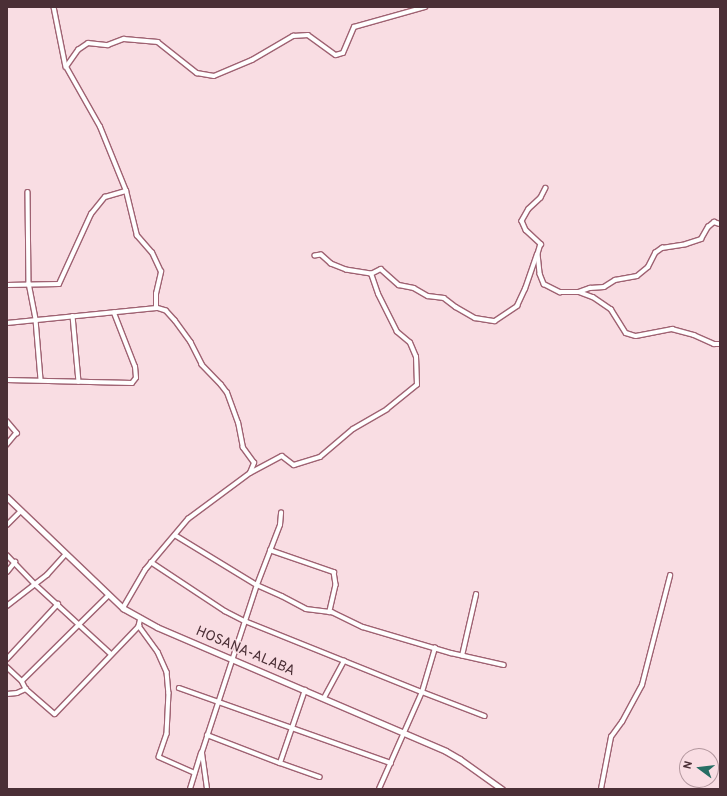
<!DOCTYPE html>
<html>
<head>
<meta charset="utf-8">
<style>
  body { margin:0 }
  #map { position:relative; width:727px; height:796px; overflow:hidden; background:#f9dde3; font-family:Overpass,sans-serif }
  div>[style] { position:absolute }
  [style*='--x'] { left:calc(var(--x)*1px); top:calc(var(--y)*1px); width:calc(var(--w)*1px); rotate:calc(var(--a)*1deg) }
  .roads { filter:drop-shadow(1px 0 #9f6272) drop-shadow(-1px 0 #9f6272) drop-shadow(0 1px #9f6272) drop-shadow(0 -1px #9f6272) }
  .street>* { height:3.5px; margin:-1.75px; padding:0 1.75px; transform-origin:1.75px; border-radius:1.75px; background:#fff }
  .secondary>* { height:4.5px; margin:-2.25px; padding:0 2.25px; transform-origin:2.25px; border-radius:2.25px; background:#fff }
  span { translate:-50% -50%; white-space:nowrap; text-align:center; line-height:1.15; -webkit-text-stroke:3px #f9dde3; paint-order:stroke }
  .street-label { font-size:14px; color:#4b2f36 }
  .frame { position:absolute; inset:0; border:8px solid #4b2f36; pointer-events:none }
  .north { position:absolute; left:679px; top:748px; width:40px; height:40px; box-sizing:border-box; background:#f9dde3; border:1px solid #b3979e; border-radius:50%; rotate:285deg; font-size:11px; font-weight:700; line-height:16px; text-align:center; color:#4b2f36 }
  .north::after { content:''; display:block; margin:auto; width:14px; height:18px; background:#276e64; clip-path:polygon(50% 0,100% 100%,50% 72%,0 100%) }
</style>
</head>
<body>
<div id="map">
  <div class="roads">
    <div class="street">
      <i style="--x:54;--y:7;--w:61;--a:78.7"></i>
      <i style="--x:546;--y:188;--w:11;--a:117"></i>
      <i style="--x:541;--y:198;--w:16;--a:137"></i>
      <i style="--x:529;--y:209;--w:14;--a:120"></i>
      <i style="--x:522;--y:221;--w:10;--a:66"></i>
      <i style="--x:526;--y:230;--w:21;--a:43"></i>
      <i style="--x:541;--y:244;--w:10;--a:107"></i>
      <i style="--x:538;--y:254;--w:20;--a:84"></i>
      <i style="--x:540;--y:274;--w:11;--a:68"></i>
      <i style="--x:544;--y:284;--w:18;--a:27"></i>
      <i style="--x:560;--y:292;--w:19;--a:0"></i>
      <i style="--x:579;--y:292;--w:15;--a:20"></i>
      <i style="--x:593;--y:297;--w:22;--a:34"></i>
      <i style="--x:611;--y:309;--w:28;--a:58"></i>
      <i style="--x:626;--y:333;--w:10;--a:17"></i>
      <i style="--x:636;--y:336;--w:37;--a:-11"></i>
      <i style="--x:672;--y:329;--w:23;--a:15"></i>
      <i style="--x:694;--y:335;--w:22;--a:24"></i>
      <i style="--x:714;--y:344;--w:6;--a:0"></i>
      <i style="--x:28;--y:192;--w:91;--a:89.4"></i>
      <i style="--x:29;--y:283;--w:38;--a:79"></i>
      <i style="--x:36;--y:320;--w:60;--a:85.2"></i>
      <i style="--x:371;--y:274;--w:11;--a:-27"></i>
      <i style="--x:381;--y:269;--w:24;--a:42"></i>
      <i style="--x:399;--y:285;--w:15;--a:11"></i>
      <i style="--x:414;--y:288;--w:16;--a:30"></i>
      <i style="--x:428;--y:296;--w:16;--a:7"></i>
      <i style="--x:444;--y:298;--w:15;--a:37"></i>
      <i style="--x:456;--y:307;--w:22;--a:30"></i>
      <i style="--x:475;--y:318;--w:20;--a:9"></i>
      <i style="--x:495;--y:321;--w:27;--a:-34"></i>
      <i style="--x:517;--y:306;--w:19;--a:-65"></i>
      <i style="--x:525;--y:289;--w:36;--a:-71"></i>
      <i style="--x:7;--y:285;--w:52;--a:-1.1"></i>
      <i style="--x:59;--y:284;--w:77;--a:-65.4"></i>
      <i style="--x:91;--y:214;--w:22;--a:-51"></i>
      <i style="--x:105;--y:197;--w:22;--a:-16"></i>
      <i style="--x:579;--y:292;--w:12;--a:-20"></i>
      <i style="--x:590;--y:288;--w:14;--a:-4"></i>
      <i style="--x:604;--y:287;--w:13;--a:-32"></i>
      <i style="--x:615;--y:280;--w:22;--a:-10"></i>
      <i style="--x:637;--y:276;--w:14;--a:-39"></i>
      <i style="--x:648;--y:267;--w:16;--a:-63"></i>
      <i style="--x:655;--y:253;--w:9;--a:-36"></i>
      <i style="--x:662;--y:248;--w:24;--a:-9"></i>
      <i style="--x:686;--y:244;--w:16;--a:-18"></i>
      <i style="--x:701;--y:239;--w:14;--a:-60"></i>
      <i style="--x:708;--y:227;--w:8;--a:-40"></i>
      <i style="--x:714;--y:222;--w:6;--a:18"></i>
      <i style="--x:73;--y:316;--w:66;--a:84.8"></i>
      <i style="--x:7;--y:323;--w:150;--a:-5.7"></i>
      <i style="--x:156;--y:308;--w:14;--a:-90"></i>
      <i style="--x:156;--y:294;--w:23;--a:-77"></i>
      <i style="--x:161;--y:272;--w:21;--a:-115"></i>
      <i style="--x:152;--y:253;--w:23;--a:-131"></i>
      <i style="--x:137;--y:236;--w:46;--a:-103.7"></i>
      <i style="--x:126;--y:191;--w:69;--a:-112.1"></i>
      <i style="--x:100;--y:127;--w:69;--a:-119.5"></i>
      <i style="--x:66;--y:67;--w:21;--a:-55"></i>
      <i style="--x:78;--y:50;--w:12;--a:-35"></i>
      <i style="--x:88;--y:43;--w:20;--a:6"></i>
      <i style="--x:108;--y:45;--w:17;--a:-21"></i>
      <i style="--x:124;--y:39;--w:34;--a:5"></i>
      <i style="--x:158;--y:42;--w:50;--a:38.5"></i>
      <i style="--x:197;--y:73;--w:17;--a:10"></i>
      <i style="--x:214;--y:76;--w:41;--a:-22.8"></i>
      <i style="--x:252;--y:60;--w:48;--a:-30.3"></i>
      <i style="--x:293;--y:36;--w:15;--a:-4"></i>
      <i style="--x:308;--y:35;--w:34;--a:36"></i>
      <i style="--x:336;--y:55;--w:7;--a:-16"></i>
      <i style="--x:343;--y:53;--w:28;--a:-67"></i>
      <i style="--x:354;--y:27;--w:74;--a:-15.7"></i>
      <i style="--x:7;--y:380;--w:125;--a:1.4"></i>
      <i style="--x:132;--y:383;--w:6;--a:-51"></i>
      <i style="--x:136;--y:378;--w:11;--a:-95"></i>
      <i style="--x:135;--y:367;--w:58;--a:-111.3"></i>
      <i style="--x:7;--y:421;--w:16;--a:50"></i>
      <i style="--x:17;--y:433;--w:16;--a:130"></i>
      <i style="--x:250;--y:473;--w:36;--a:-28"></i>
      <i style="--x:282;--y:456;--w:15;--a:37"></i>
      <i style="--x:294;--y:465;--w:27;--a:-17"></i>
      <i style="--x:320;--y:457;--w:43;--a:-40.3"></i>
      <i style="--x:353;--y:429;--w:39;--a:-30"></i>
      <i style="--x:387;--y:409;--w:38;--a:-39"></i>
      <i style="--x:417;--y:385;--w:28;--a:-92"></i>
      <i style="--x:416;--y:357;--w:15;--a:-113"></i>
      <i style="--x:410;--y:343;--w:17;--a:-140"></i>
      <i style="--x:397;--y:332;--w:42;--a:-116.6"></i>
      <i style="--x:378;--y:294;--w:21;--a:-109"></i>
      <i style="--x:371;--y:274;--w:25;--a:-171"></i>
      <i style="--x:346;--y:270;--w:16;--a:-158"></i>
      <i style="--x:331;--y:264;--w:13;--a:-138"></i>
      <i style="--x:321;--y:255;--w:6;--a:171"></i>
      <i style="--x:7;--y:525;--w:20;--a:-45"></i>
      <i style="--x:175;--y:535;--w:96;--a:31.4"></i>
      <i style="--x:257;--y:585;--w:27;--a:24"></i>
      <i style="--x:282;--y:596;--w:27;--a:28"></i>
      <i style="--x:306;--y:609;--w:26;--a:7"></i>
      <i style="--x:332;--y:612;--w:34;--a:26"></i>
      <i style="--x:363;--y:627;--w:92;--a:16.5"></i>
      <i style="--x:451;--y:653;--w:54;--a:12.8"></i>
      <i style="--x:270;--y:550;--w:68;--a:19"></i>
      <i style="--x:334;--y:572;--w:13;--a:81"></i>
      <i style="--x:336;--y:585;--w:28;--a:103"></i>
      <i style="--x:7;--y:555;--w:40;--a:46"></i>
      <i style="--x:35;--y:584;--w:103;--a:42.6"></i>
      <i style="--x:151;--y:562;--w:89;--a:33.5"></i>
      <i style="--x:225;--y:611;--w:22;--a:27"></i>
      <i style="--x:245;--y:621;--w:191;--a:21.9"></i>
      <i style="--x:422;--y:692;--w:67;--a:20.9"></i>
      <i style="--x:7;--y:572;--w:13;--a:-51"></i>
      <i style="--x:7;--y:606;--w:51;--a:-37.8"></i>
      <i style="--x:47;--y:575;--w:28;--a:-48"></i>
      <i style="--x:123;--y:608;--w:44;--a:-59.9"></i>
      <i style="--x:145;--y:570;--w:67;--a:-49.9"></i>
      <i style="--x:188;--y:519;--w:77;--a:-36.6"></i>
      <i style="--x:250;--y:473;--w:11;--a:-68"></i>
      <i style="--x:254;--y:463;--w:19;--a:-126"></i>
      <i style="--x:243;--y:448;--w:25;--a:-101"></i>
      <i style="--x:238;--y:423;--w:32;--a:-110"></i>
      <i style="--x:227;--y:393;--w:10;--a:-127"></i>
      <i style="--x:221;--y:385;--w:28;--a:-134"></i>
      <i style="--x:202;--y:365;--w:25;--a:-117"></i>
      <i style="--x:191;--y:343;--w:27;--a:-126"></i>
      <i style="--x:175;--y:321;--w:13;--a:-132"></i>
      <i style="--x:166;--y:311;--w:10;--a:-163"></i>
      <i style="--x:141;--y:618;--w:8;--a:104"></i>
      <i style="--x:139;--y:626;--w:32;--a:54"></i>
      <i style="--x:158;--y:652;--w:22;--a:66"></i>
      <i style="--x:167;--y:672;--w:21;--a:85"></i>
      <i style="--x:169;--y:693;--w:41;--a:92.8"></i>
      <i style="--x:167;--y:734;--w:24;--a:109"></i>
      <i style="--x:159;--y:757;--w:39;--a:24"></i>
      <i style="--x:462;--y:656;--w:63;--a:-77.1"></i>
      <i style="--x:7;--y:659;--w:75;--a:-47.2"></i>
      <i style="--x:7;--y:667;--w:21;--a:43"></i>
      <i style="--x:22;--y:681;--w:9;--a:63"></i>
      <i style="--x:26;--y:689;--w:38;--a:41"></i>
      <i style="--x:55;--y:714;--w:122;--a:-46.3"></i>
      <i style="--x:22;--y:681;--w:121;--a:-44.7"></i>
      <i style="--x:179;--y:688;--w:225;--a:19.5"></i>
      <i style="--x:7;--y:694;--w:10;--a:-6"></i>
      <i style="--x:17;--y:693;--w:10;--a:-24"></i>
      <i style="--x:324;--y:698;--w:42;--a:-61.6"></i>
      <i style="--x:207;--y:735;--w:78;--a:21"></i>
      <i style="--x:280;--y:763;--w:77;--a:-71.1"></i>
      <i style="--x:280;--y:763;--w:42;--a:19.3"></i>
      <i style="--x:190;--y:789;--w:37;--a:-73"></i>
      <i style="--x:207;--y:789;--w:37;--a:-98"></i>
      <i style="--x:202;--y:752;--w:176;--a:-71.8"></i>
      <i style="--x:257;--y:585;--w:64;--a:-69"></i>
      <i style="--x:280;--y:525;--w:12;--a:-85"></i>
      <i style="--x:379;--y:789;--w:106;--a:-66.1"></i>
      <i style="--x:422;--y:692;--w:46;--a:-73.5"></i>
      <i style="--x:601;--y:789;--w:53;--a:-79.1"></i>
      <i style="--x:611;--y:737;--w:19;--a:-54"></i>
      <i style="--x:622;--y:722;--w:42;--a:-61.6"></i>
      <i style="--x:642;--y:685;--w:113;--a:-75.6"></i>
    </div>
    <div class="secondary">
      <i style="--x:7;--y:497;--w:161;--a:43.7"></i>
      <i style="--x:123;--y:608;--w:39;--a:29"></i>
      <i style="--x:157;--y:627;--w:314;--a:23.2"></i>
      <i style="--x:446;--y:751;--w:16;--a:30"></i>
      <i style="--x:460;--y:759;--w:52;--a:35.5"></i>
    </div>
  </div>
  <div class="street-label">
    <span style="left:245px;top:652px;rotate:23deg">HOSANA-ALABA</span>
  </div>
  <div class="frame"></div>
  <div class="north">N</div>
</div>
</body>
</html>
